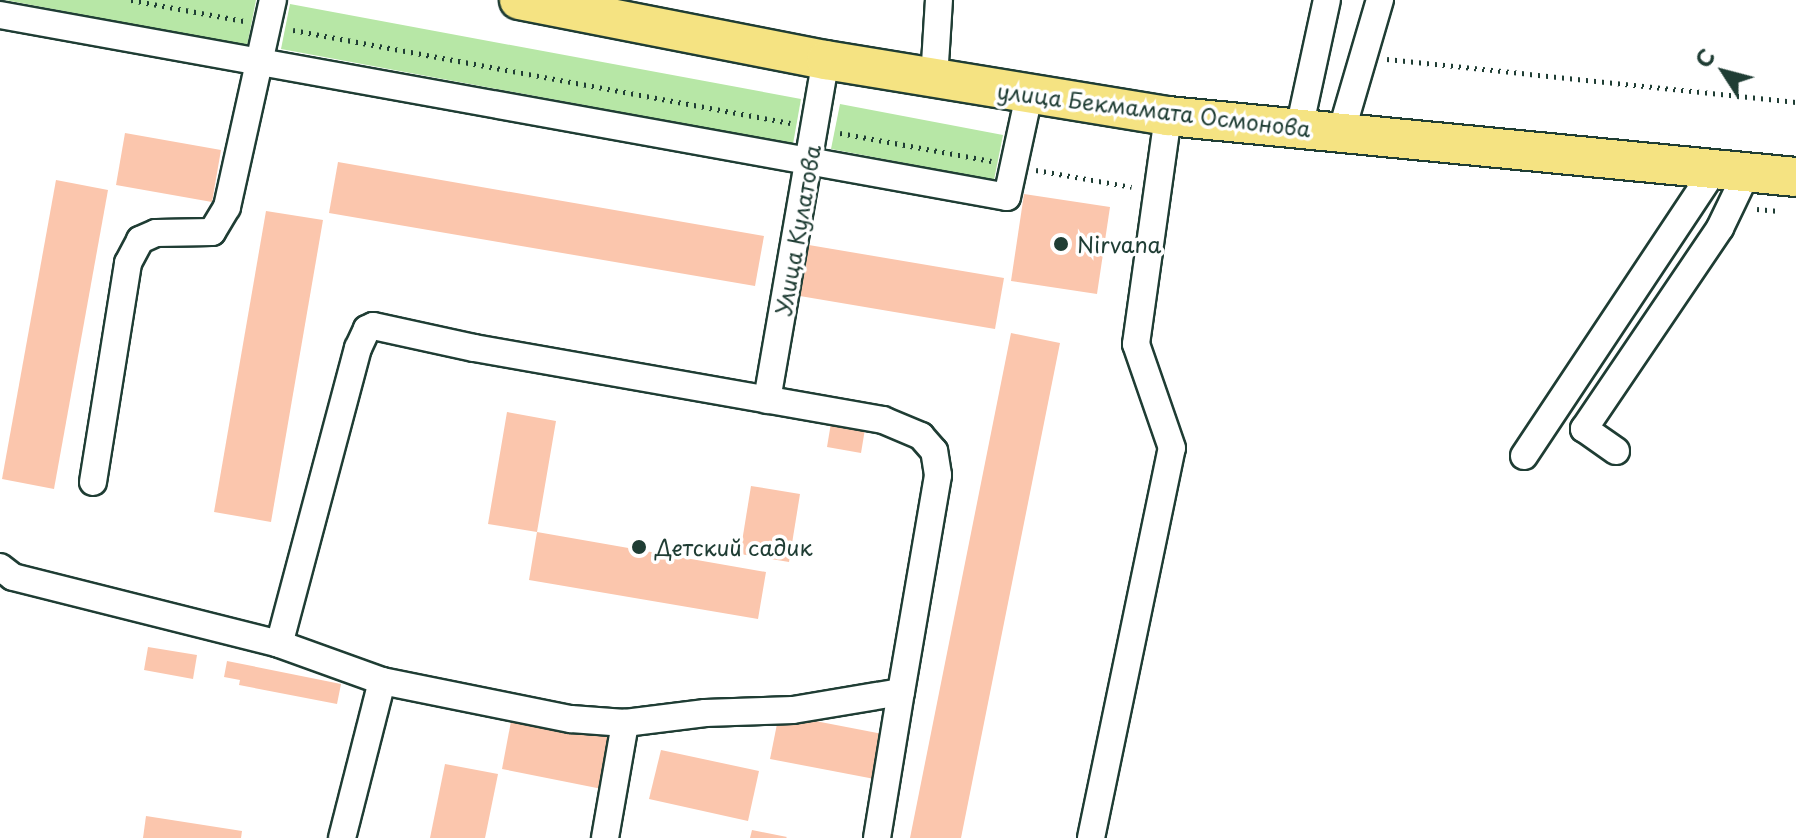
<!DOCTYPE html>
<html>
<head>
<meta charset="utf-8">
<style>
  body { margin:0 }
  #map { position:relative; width:1796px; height:838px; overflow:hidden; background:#fff; font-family:"Playpen Sans",sans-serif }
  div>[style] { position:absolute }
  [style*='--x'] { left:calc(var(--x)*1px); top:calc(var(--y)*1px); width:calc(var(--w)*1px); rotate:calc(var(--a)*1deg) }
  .green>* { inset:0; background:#b7e7a6 }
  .building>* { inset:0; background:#fbc6ad }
  .path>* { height:5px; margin-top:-2.5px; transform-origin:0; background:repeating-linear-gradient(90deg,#1f3d34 0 2px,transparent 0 8px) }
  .roads { filter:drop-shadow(2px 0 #1f3d34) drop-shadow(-2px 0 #1f3d34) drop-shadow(0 2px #1f3d34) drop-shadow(0 -2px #1f3d34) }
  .minor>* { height:26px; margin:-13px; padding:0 13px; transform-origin:13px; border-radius:13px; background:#fff }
  .highway>* { height:38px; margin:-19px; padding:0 19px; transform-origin:19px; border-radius:19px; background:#f5e382 }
  .dots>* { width:22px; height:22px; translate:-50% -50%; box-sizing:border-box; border:4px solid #fff; border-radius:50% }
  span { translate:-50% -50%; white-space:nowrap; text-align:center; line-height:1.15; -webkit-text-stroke:7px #fff; paint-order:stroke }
  .street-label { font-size:22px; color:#1f3d34 }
  .poi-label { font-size:22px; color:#1f3d34 }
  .left { translate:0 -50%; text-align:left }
  .north { position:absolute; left:1684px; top:32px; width:80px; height:80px; -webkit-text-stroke:6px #fff; paint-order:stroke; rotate:306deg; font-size:22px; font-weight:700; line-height:32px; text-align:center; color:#1f3d34 }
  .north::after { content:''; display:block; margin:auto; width:28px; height:36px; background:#1f3d34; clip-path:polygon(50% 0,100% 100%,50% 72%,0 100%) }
</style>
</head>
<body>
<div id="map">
  <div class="green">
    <i style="clip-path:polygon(5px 0,256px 0,247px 46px)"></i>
    <i style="clip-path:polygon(290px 4px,801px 99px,793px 144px,281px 49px)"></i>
    <i style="clip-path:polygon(840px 104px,1003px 135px,994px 180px,831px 149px)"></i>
  </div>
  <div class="building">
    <i style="clip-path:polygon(125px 133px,221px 150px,212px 202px,116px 185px)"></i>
    <i style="clip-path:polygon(338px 162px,764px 236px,755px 286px,329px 213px)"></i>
    <i style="clip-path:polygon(56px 180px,108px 190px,54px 489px,2px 479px)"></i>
    <i style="clip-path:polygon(1024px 194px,1110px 207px,1097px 294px,1011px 281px)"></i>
    <i style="clip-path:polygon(266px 211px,323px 220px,271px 522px,214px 512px)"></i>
    <i style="clip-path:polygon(797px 243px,1004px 278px,995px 329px,788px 294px)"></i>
    <i style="clip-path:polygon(1011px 333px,1060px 343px,961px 838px,910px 838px)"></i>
    <i style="clip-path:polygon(507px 412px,556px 421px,537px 532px,766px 572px,758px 619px,529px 580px,537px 532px,488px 524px)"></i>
    <i style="clip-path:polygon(831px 423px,865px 429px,861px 453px,827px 447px)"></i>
    <i style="clip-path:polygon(751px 486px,800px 494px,789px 562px,740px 554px)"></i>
    <i style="clip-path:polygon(148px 647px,197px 655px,193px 679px,144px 670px)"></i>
    <i style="clip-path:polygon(227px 661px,341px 684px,337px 704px,239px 685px,240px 680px,224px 677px)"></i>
    <i style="clip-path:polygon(779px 714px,893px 736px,885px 781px,770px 759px)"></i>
    <i style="clip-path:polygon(512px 716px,613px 736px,602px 789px,502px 769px)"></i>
    <i style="clip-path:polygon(661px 750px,759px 771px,748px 821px,649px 799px)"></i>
    <i style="clip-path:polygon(445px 764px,498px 774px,485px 838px,430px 838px)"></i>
    <i style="clip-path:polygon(146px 816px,242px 831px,241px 838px,143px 838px)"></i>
    <i style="clip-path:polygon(752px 830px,787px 837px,786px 838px,750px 838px)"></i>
  </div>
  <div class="path">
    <i style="--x:131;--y:0;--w:115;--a:10.5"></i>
    <i style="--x:293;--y:30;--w:506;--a:10.6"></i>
    <i style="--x:1387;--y:59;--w:411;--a:6"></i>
    <i style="--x:840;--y:133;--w:154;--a:10.5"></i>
    <i style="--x:1036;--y:170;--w:97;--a:10"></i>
    <i style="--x:1757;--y:209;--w:22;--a:5"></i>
  </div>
  <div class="roads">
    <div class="minor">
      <i style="--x:0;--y:15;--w:1023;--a:10.24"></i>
      <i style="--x:1007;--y:197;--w:104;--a:-77.8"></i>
      <i style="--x:934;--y:79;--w:79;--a:-86.4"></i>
      <i style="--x:1299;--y:129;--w:132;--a:-77.8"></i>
      <i style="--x:1341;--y:133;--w:139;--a:-73.7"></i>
      <i style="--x:767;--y:400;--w:345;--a:-80.2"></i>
      <i style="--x:1616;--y:451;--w:39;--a:-145"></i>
      <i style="--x:1584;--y:429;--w:243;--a:-55.9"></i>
      <i style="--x:1720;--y:228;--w:62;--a:-64.3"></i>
      <i style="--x:1524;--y:456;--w:345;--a:-56.4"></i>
      <i style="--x:93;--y:482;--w:222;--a:-80.9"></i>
      <i style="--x:128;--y:263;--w:26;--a:-62"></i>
      <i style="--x:140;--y:240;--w:17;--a:-24"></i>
      <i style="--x:156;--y:233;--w:56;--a:-1"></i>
      <i style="--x:212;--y:232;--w:29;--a:-59"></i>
      <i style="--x:227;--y:207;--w:212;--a:-77.5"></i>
      <i style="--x:0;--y:567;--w:16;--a:38"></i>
      <i style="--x:13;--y:577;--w:274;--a:14.1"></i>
      <i style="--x:279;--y:644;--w:109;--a:19.8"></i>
      <i style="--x:382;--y:681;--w:193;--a:11.4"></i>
      <i style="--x:571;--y:719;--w:54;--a:4.2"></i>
      <i style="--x:625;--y:723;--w:81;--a:-7.1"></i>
      <i style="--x:705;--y:713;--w:88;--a:-2"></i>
      <i style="--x:793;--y:710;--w:109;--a:-9.5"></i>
      <i style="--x:901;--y:692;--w:220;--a:-80.3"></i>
      <i style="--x:938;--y:475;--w:24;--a:-99"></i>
      <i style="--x:934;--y:451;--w:20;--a:-131"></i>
      <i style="--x:921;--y:436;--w:41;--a:-157.2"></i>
      <i style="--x:883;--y:420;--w:415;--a:-170"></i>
      <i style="--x:474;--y:348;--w:103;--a:-167.7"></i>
      <i style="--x:373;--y:326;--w:7;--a:153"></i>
      <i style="--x:367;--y:329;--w:21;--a:115"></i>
      <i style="--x:358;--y:348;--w:306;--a:104.9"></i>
      <i style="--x:342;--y:838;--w:162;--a:-75.7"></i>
      <i style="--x:605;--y:838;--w:117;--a:-80.1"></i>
      <i style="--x:877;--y:838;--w:148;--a:-80.7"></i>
      <i style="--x:1091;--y:838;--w:398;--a:-78.3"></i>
      <i style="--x:1172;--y:448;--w:110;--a:-109.1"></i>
      <i style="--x:1136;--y:344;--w:230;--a:-82"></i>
    </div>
    <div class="highway">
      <i style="--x:519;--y:0;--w:313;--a:11.1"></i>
      <i style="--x:826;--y:60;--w:347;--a:9.3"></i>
      <i style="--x:1168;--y:116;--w:631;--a:5.55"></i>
    </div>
  </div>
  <div class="dots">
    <i style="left:1061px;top:244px;background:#1f3d34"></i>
    <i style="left:639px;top:547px;background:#1f3d34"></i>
  </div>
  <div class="street-label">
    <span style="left:1154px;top:109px;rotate:7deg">улица Бекмамата Осмонова</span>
    <span style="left:797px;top:230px;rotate:-80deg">Улица Кулатова</span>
  </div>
  <div class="poi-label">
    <span class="left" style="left:1077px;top:244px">Nirvana</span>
    <span class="left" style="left:655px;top:547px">Детский садик</span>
  </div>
  <div class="north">С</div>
</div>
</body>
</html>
